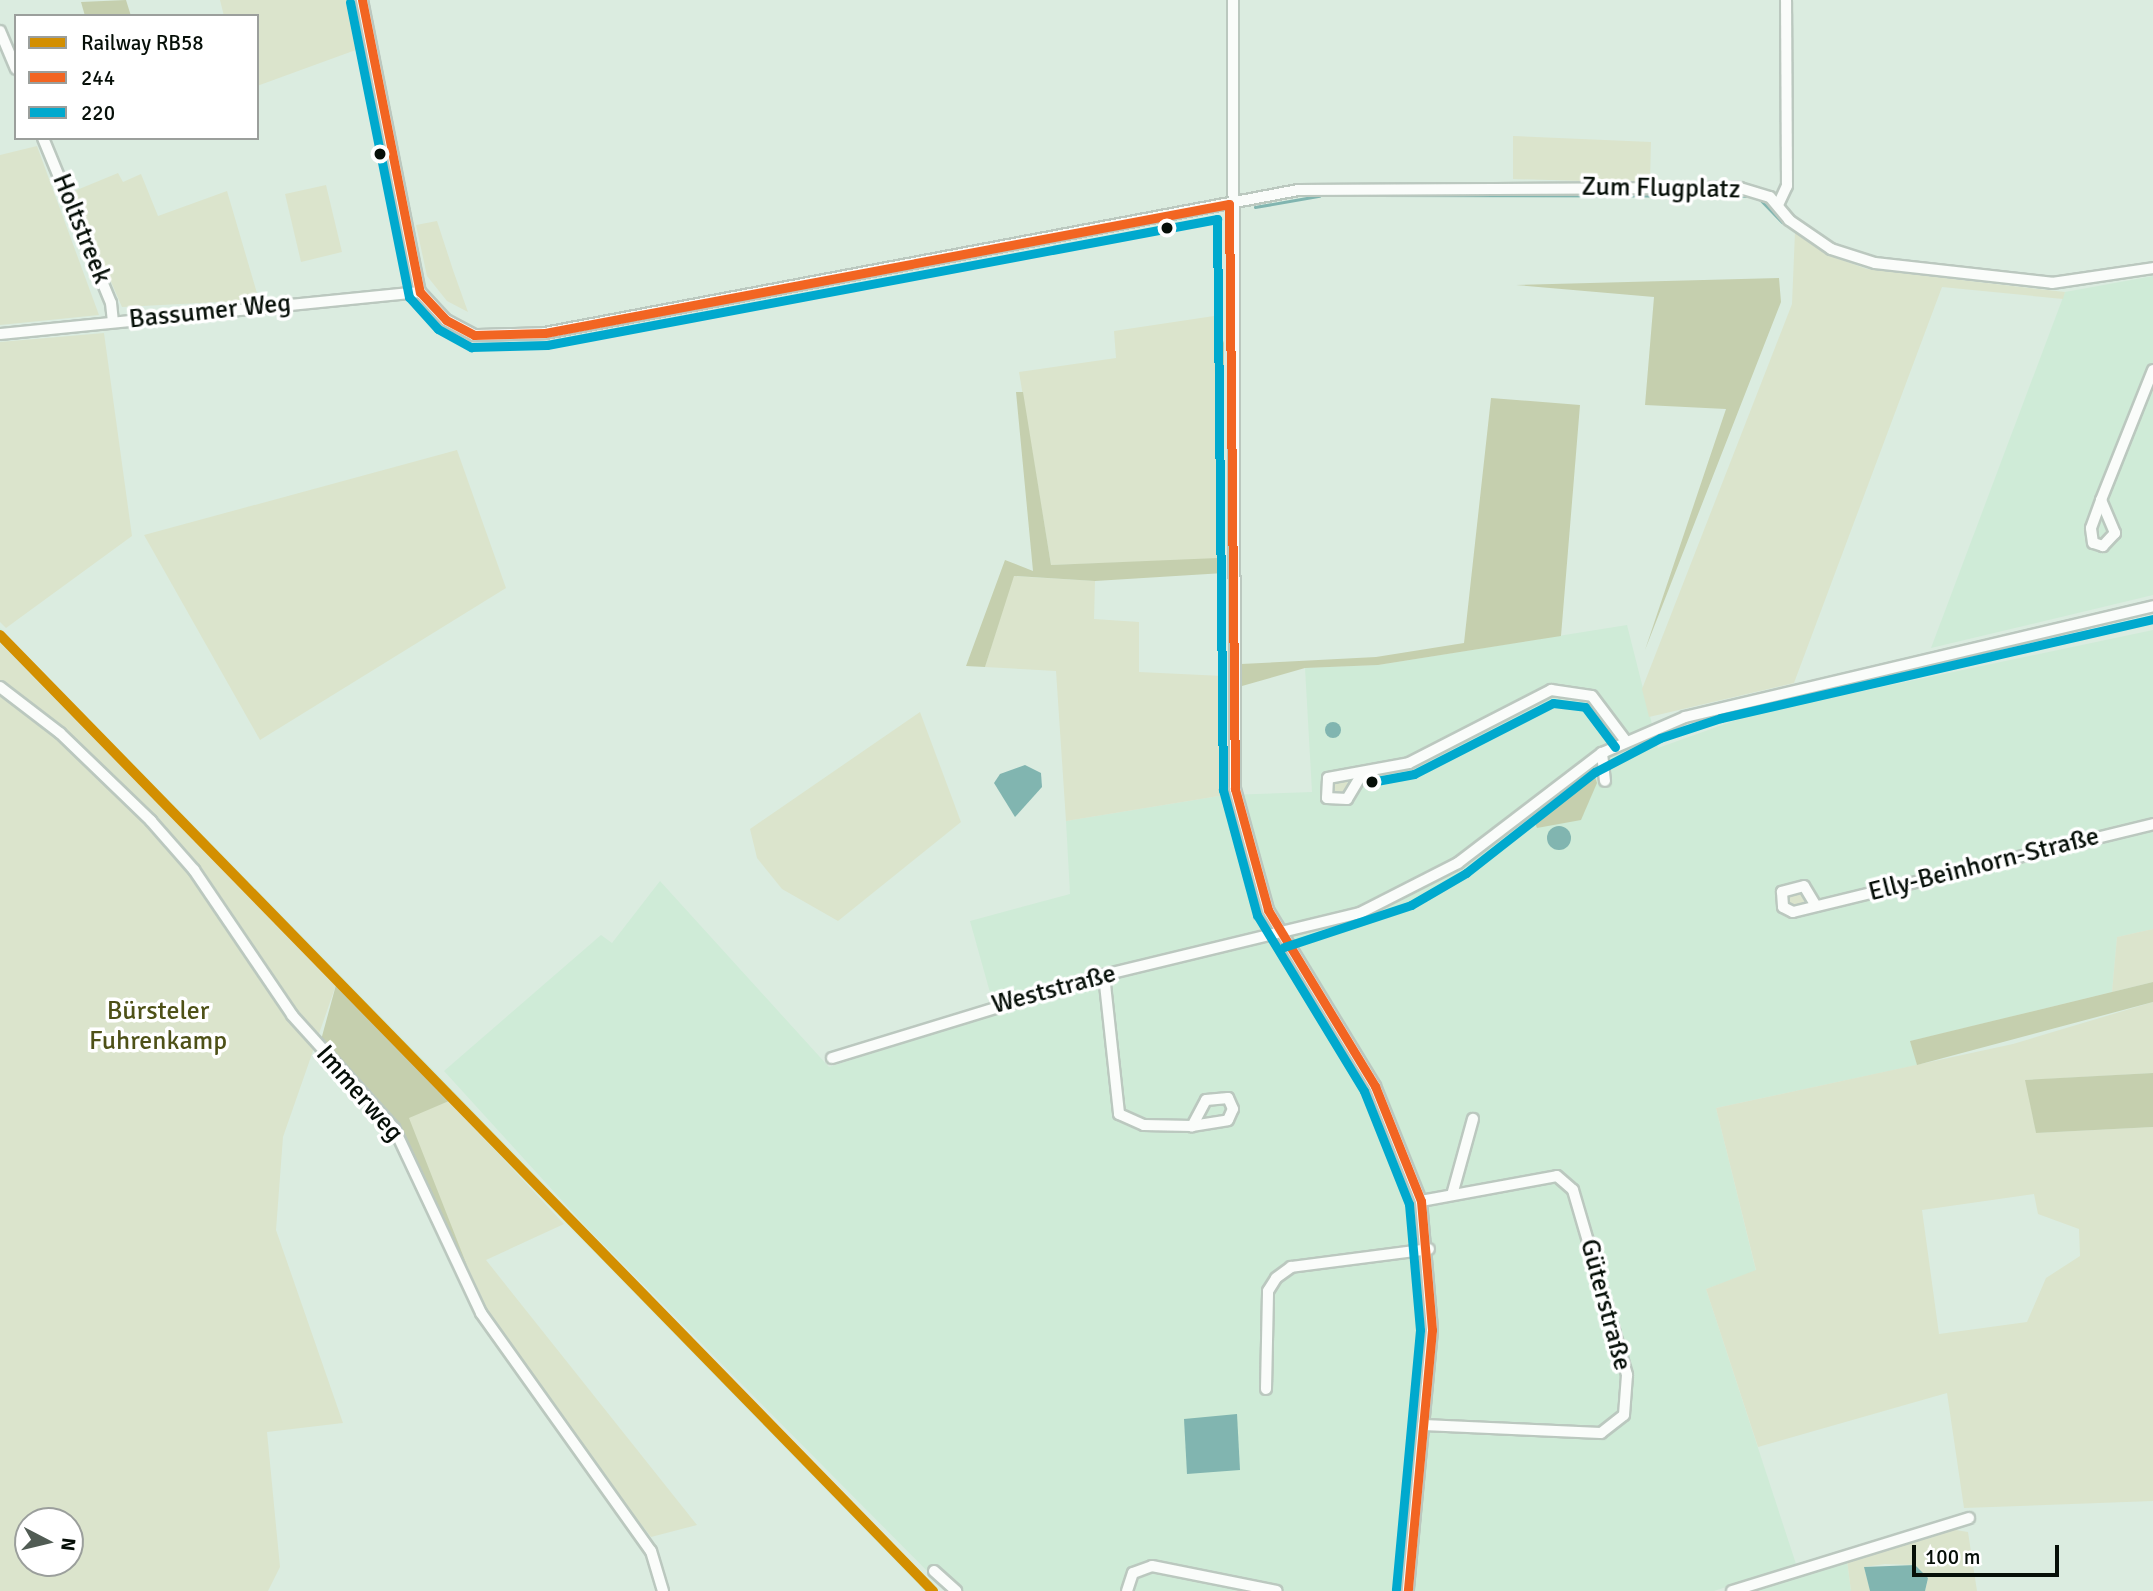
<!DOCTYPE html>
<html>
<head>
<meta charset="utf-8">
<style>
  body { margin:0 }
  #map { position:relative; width:2153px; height:1591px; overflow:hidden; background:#dbece0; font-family:Signika,sans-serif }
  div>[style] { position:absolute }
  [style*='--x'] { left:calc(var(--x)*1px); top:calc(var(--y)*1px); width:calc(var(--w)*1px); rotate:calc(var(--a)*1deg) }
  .built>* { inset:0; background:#cfebd7 }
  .green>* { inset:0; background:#dbe4cc }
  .round { border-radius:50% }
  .forest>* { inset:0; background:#c5cfae }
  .water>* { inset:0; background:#81b5b0 }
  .stream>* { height:2.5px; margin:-1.25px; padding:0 1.25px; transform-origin:1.25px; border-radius:1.25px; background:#81b5b0 }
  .roads { filter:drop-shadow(2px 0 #bbc8bf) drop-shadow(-2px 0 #bbc8bf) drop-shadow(0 2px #bbc8bf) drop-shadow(0 -2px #bbc8bf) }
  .minor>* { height:10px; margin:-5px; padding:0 5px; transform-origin:5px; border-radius:5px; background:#fafcfa }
  .bus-1>* { height:9px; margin:-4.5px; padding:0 4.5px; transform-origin:4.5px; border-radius:4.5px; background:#f26522 }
  .bus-2>* { height:9px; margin:-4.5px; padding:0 4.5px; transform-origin:4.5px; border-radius:4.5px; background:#00a9ce }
  .rail-1>* { height:10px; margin:-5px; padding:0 5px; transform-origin:5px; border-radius:5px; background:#d38f01 }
  .dots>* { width:19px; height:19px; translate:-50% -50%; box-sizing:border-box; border:4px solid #fff; border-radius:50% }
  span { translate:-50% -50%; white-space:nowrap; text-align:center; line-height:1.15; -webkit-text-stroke:7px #fff; paint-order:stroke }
  .street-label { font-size:26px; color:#060f08 }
  .park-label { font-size:26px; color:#4e5117 }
  .legend { position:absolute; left:14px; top:14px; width:245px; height:126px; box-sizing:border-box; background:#fff; border:2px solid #9b9f9c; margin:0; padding:9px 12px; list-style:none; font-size:21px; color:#060f08 }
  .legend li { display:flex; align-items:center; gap:14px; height:35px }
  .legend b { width:35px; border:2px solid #9b9f9c }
  .north { position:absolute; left:14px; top:1507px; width:70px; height:70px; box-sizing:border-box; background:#fff; border:2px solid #9b9f9c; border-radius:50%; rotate:97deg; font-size:19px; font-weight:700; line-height:28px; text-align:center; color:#060f08 }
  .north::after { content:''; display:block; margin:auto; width:24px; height:32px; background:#515c54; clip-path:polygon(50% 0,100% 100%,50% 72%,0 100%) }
  .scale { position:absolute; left:1912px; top:1545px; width:147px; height:32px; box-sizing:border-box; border:4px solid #060f08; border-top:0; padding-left:9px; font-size:21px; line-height:24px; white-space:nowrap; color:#060f08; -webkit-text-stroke:5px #fff; paint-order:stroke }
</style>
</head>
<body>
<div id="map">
  <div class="built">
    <i style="clip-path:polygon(2153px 276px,2153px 595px,1931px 648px,2065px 292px)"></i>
    <i style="clip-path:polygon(1627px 625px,1658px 748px,1753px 714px,2153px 630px,2153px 929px,2117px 937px,2112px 992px,1911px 1041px,1917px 1065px,1716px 1108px,1756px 1271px,1706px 1289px,1796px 1564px,1714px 1591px,947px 1591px,585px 1226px,444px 1071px,601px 935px,612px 943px,660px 881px,829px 1067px,996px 1014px,970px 921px,1070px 894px,1066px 821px,1225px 795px,1312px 792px,1305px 668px,1378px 665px)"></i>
    <i style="clip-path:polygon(0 628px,439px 1076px,937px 1591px,925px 1591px,0 643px)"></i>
    <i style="clip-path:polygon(1847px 1560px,1851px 1591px,1749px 1591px)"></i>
  </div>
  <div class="green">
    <i style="clip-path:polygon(220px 0,354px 0,364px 47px,257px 86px,257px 16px,224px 16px)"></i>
    <i style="clip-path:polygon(1513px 136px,1651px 142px,1650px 183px,1513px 179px)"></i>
    <i style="clip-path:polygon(37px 146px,99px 315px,0 325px,0 155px)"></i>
    <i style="clip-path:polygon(118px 173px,123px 182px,141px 174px,158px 216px,227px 191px,259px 300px,122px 307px,72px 192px)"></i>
    <i style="clip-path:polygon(326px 185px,342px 252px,301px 262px,285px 194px)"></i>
    <i style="clip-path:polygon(437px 221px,453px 270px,468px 312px,447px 301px,427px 276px,416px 225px)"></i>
    <i style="clip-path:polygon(1795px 232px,1825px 254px,1867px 269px,2065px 292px,2063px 299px,1942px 287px,1794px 683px,1649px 717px,1642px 689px,1792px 304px)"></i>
    <i style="clip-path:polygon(1214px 316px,1218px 559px,1051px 565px,1019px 372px,1116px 358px,1114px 331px)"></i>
    <i style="clip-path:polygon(104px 333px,132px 536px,6px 628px,0 622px,0 342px)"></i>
    <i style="clip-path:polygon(457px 450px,506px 588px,260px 740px,144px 535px)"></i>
    <i style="clip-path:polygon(1013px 576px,1095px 581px,1094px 619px,1139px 622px,1139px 672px,1223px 676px,1225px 795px,1066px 821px,1056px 671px,985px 667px)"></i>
    <i style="clip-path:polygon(evenodd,0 643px,336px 985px,283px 1137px,276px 1230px,343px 1423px,267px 1432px,280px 1567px,268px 1591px,0 1591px,0 643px,28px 1521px,70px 1521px,70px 1563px,28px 1563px,28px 1521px)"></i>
    <i style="clip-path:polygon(920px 712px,961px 822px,838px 921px,782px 889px,757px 858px,750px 829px)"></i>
    <i class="round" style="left:1333px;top:779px;width:16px;height:16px"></i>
    <i class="round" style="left:1789px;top:891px;width:16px;height:16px"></i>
    <i style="clip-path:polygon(2153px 929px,2153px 982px,2112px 992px,2117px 937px)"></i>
    <i style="clip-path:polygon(evenodd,2153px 1002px,2153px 1073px,2026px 1080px,2036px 1133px,2153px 1127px,2153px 1501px,1964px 1508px,1947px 1393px,1758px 1447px,1706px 1289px,1756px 1270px,1716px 1108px,2013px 1044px,2153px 1002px,2034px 1194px,2038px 1214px,2079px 1229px,2080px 1256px,2046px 1278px,2027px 1322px,1939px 1334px,1922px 1210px,2034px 1194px)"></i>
    <i style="clip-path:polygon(449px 1101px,564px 1224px,486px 1260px,697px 1525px,651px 1537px,570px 1433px,479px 1297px,408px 1117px)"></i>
    <i style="clip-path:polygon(1950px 1529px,1968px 1532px,1977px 1591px,1925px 1591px,1928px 1578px,1915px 1565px,1885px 1564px,1864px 1567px,1870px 1591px,1851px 1591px,1847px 1560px)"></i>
  </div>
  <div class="forest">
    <i style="clip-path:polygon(126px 0,131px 16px,85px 16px,81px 2px)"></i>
    <i style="clip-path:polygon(1779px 278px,1781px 302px,1645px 650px,1726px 409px,1645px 405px,1654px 297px,1516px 285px)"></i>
    <i style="clip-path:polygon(1214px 316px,1224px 343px,1224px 573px,1095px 581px,1014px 576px,985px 667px,966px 666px,1005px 560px,1033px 571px,1016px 392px,1023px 392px,1051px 565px,1218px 558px)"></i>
    <i style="clip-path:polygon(1491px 398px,1580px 405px,1561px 636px,1378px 665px,1305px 668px,1242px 686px,1241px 664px,1376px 657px,1464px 643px)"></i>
    <i style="clip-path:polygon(1594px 773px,1597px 783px,1581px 820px,1537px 828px,1533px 818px)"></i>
    <i style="clip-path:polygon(2153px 982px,2153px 1002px,1917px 1065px,1910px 1041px)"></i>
    <i style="clip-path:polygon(336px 985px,449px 1101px,409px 1118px,468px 1268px,399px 1128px,321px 1040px)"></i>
    <i style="clip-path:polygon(2153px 1073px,2153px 1127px,2036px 1133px,2025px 1080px)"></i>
  </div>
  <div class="water">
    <i class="round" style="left:1325px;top:722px;width:16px;height:16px"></i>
    <i style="clip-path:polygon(1025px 765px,1041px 773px,1042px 787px,1015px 817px,994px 783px,1000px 774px)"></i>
    <i class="round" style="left:1547px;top:826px;width:24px;height:24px"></i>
    <i style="clip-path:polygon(1237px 1414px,1240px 1470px,1187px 1474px,1184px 1419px)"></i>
    <i style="clip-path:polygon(1915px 1565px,1928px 1578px,1925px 1591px,1870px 1591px,1864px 1567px)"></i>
  </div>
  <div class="stream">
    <i style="--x:1369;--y:195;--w:382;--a:0.1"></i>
    <i style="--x:1760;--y:199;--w:32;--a:46"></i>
    <i style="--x:1255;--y:207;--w:65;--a:-9.8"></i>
  </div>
  <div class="roads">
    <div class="minor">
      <i style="--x:362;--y:0;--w:298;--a:78.8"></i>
      <i style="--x:420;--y:292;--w:38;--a:47"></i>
      <i style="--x:446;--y:320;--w:32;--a:28"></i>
      <i style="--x:474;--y:335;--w:71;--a:-1.6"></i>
      <i style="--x:545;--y:333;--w:766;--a:-10.75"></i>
      <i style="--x:1298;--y:190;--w:442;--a:-0.3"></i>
      <i style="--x:1740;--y:188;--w:31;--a:17"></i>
      <i style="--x:1770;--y:197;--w:30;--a:50"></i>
      <i style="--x:1789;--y:220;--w:51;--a:34.6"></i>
      <i style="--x:1831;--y:249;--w:46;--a:17.7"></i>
      <i style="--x:1875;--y:263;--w:178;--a:6.4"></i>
      <i style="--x:2052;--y:283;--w:102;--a:-8.4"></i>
      <i style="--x:1233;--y:0;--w:789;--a:89.85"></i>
      <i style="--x:1235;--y:789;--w:125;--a:74.7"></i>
      <i style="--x:1268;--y:910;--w:206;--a:58.7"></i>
      <i style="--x:1375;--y:1086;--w:124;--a:68.2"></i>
      <i style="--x:1421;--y:1201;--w:129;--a:85.1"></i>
      <i style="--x:1432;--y:1330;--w:262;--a:95.3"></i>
      <i style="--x:0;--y:31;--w:41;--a:67.2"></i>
      <i style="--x:43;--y:138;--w:178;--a:67.6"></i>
      <i style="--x:111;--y:303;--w:18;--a:84"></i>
      <i style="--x:1778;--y:205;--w:21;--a:-65"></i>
      <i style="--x:1787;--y:186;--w:186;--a:-90.3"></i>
      <i style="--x:0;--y:334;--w:422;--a:-5.7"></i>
      <i style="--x:2101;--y:500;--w:36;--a:67"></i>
      <i style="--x:2115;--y:533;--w:18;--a:133"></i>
      <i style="--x:2103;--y:546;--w:10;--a:-163"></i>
      <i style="--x:2093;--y:543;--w:15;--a:-98"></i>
      <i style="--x:2091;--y:528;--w:30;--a:-70"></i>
      <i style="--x:2101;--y:500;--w:140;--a:-68.2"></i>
      <i style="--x:0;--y:687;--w:76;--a:37.5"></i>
      <i style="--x:60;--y:733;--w:127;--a:44"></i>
      <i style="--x:151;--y:821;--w:65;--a:48.7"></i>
      <i style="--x:194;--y:870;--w:175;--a:55.9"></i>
      <i style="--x:292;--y:1015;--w:152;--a:47.9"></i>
      <i style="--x:394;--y:1128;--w:204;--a:64.8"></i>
      <i style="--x:481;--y:1313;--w:292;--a:54.5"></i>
      <i style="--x:651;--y:1551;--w:42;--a:73.3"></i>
      <i style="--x:1602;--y:753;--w:28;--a:84"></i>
      <i style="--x:1362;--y:774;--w:29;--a:121"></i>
      <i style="--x:1347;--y:799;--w:20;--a:-177"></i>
      <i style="--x:1327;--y:798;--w:20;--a:-87"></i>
      <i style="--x:1328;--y:778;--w:82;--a:-10.5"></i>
      <i style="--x:1409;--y:763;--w:160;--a:-27.2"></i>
      <i style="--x:1551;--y:690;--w:41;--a:8.3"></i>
      <i style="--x:1592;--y:696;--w:55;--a:53.1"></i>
      <i style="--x:1816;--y:906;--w:23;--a:-121"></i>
      <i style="--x:1804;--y:886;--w:23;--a:165"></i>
      <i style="--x:1782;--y:892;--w:15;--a:86"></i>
      <i style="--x:1783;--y:907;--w:11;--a:27"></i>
      <i style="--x:1793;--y:912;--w:371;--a:-13.7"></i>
      <i style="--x:1104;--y:975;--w:140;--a:83.8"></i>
      <i style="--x:1119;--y:1114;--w:27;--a:24"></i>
      <i style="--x:1144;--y:1125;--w:48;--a:1.2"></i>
      <i style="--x:1192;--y:1126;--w:36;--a:-9"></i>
      <i style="--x:1228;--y:1120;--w:12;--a:-66"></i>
      <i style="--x:1233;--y:1109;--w:12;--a:-114"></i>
      <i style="--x:1228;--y:1098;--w:22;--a:175"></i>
      <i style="--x:1206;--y:1100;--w:30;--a:118"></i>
      <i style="--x:832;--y:1058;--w:284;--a:-17"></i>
      <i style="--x:1104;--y:975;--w:263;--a:-13.6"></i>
      <i style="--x:1360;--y:913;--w:110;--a:-27"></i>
      <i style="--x:1458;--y:863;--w:181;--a:-37.4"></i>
      <i style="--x:1602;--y:753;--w:90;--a:-23.4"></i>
      <i style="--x:1685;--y:717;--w:481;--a:-13.3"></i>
      <i style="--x:1452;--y:1195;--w:79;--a:-74.6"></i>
      <i style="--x:1421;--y:1201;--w:138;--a:-10.4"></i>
      <i style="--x:1557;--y:1176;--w:21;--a:41"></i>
      <i style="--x:1573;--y:1190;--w:193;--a:73.7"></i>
      <i style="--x:1627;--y:1375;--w:40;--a:94.3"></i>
      <i style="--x:1624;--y:1415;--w:29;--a:142"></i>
      <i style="--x:1601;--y:1433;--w:178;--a:-177.4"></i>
      <i style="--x:1266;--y:1389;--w:98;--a:-88.8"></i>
      <i style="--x:1268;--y:1291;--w:15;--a:-58"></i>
      <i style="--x:1276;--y:1278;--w:19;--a:-36"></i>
      <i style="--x:1291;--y:1267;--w:139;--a:-7.4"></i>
      <i style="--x:934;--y:1571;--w:30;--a:42"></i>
      <i style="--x:1127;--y:1591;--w:19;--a:-72"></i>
      <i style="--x:1133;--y:1573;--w:20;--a:-20"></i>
      <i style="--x:1152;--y:1566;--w:127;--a:11.3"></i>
      <i style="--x:1732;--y:1591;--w:248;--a:-17.1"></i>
    </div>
  </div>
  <div class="bus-1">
    <i style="--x:362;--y:0;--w:298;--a:78.8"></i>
    <i style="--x:420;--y:292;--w:38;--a:47"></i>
    <i style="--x:446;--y:320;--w:32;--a:28"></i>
    <i style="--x:474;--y:335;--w:71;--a:-1.6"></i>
    <i style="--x:545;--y:333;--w:696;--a:-10.68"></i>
    <i style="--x:1229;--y:204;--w:585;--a:89.41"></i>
    <i style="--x:1235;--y:789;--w:125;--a:74.7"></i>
    <i style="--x:1268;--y:910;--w:206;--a:58.7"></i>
    <i style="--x:1375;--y:1086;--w:124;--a:68.2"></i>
    <i style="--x:1421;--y:1201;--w:129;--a:85.1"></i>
    <i style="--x:1432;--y:1330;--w:262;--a:95.3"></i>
  </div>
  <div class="bus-2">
    <i style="--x:350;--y:2;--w:301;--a:78.7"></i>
    <i style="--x:409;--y:297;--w:43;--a:47.8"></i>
    <i style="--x:438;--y:329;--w:38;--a:29"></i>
    <i style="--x:471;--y:347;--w:76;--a:-1.5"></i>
    <i style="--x:547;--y:345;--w:682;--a:-10.65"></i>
    <i style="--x:1217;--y:219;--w:571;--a:89.4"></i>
    <i style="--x:1223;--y:790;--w:130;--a:74.8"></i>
    <i style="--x:1257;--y:915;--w:206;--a:58.7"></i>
    <i style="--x:1364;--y:1091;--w:122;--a:68.3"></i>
    <i style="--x:1409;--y:1204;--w:126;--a:85"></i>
    <i style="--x:1420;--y:1330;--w:261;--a:95.3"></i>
    <i style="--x:1371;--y:782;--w:44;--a:-10.5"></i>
    <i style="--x:1414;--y:774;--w:156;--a:-27.1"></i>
    <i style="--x:1553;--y:703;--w:32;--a:7"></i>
    <i style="--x:1585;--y:707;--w:50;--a:53.1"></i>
    <i style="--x:1284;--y:947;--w:134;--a:-18.3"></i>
    <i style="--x:1411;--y:905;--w:64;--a:-30.2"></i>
    <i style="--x:1466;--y:873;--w:164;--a:-38.1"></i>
    <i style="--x:1595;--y:772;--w:73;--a:-27.6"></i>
    <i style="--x:1660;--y:738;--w:64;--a:-18.2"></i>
    <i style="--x:1721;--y:718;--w:443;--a:-12.9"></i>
  </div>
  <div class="rail-1">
    <i style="--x:0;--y:635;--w:1336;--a:45.7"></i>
  </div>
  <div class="dots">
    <i style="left:380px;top:154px;background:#060f08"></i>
    <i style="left:1167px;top:228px;background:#060f08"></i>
    <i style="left:1372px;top:782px;background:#060f08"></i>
  </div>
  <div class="street-label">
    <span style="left:1661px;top:189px;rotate:1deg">Zum Flugplatz</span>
    <span style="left:81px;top:229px;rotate:68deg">Holtstreek</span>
    <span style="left:210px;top:312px;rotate:-6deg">Bassumer Weg</span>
    <span style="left:1984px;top:865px;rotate:-14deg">Elly-Beinhorn-Straße</span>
    <span style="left:1054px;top:990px;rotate:-15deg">Weststraße</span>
    <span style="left:359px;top:1094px;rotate:49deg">Immerweg</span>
    <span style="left:1605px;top:1305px;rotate:75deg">Güterstraße</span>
  </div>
  <div class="park-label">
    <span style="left:158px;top:1027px">Bürsteler<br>Fuhrenkamp</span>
  </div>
  <ul class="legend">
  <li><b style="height:9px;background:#d38f01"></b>Railway RB58</li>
  <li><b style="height:9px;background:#f26522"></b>244</li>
  <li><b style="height:9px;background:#00a9ce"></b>220</li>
  </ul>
  <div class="north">N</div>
  <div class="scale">100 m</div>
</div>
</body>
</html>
